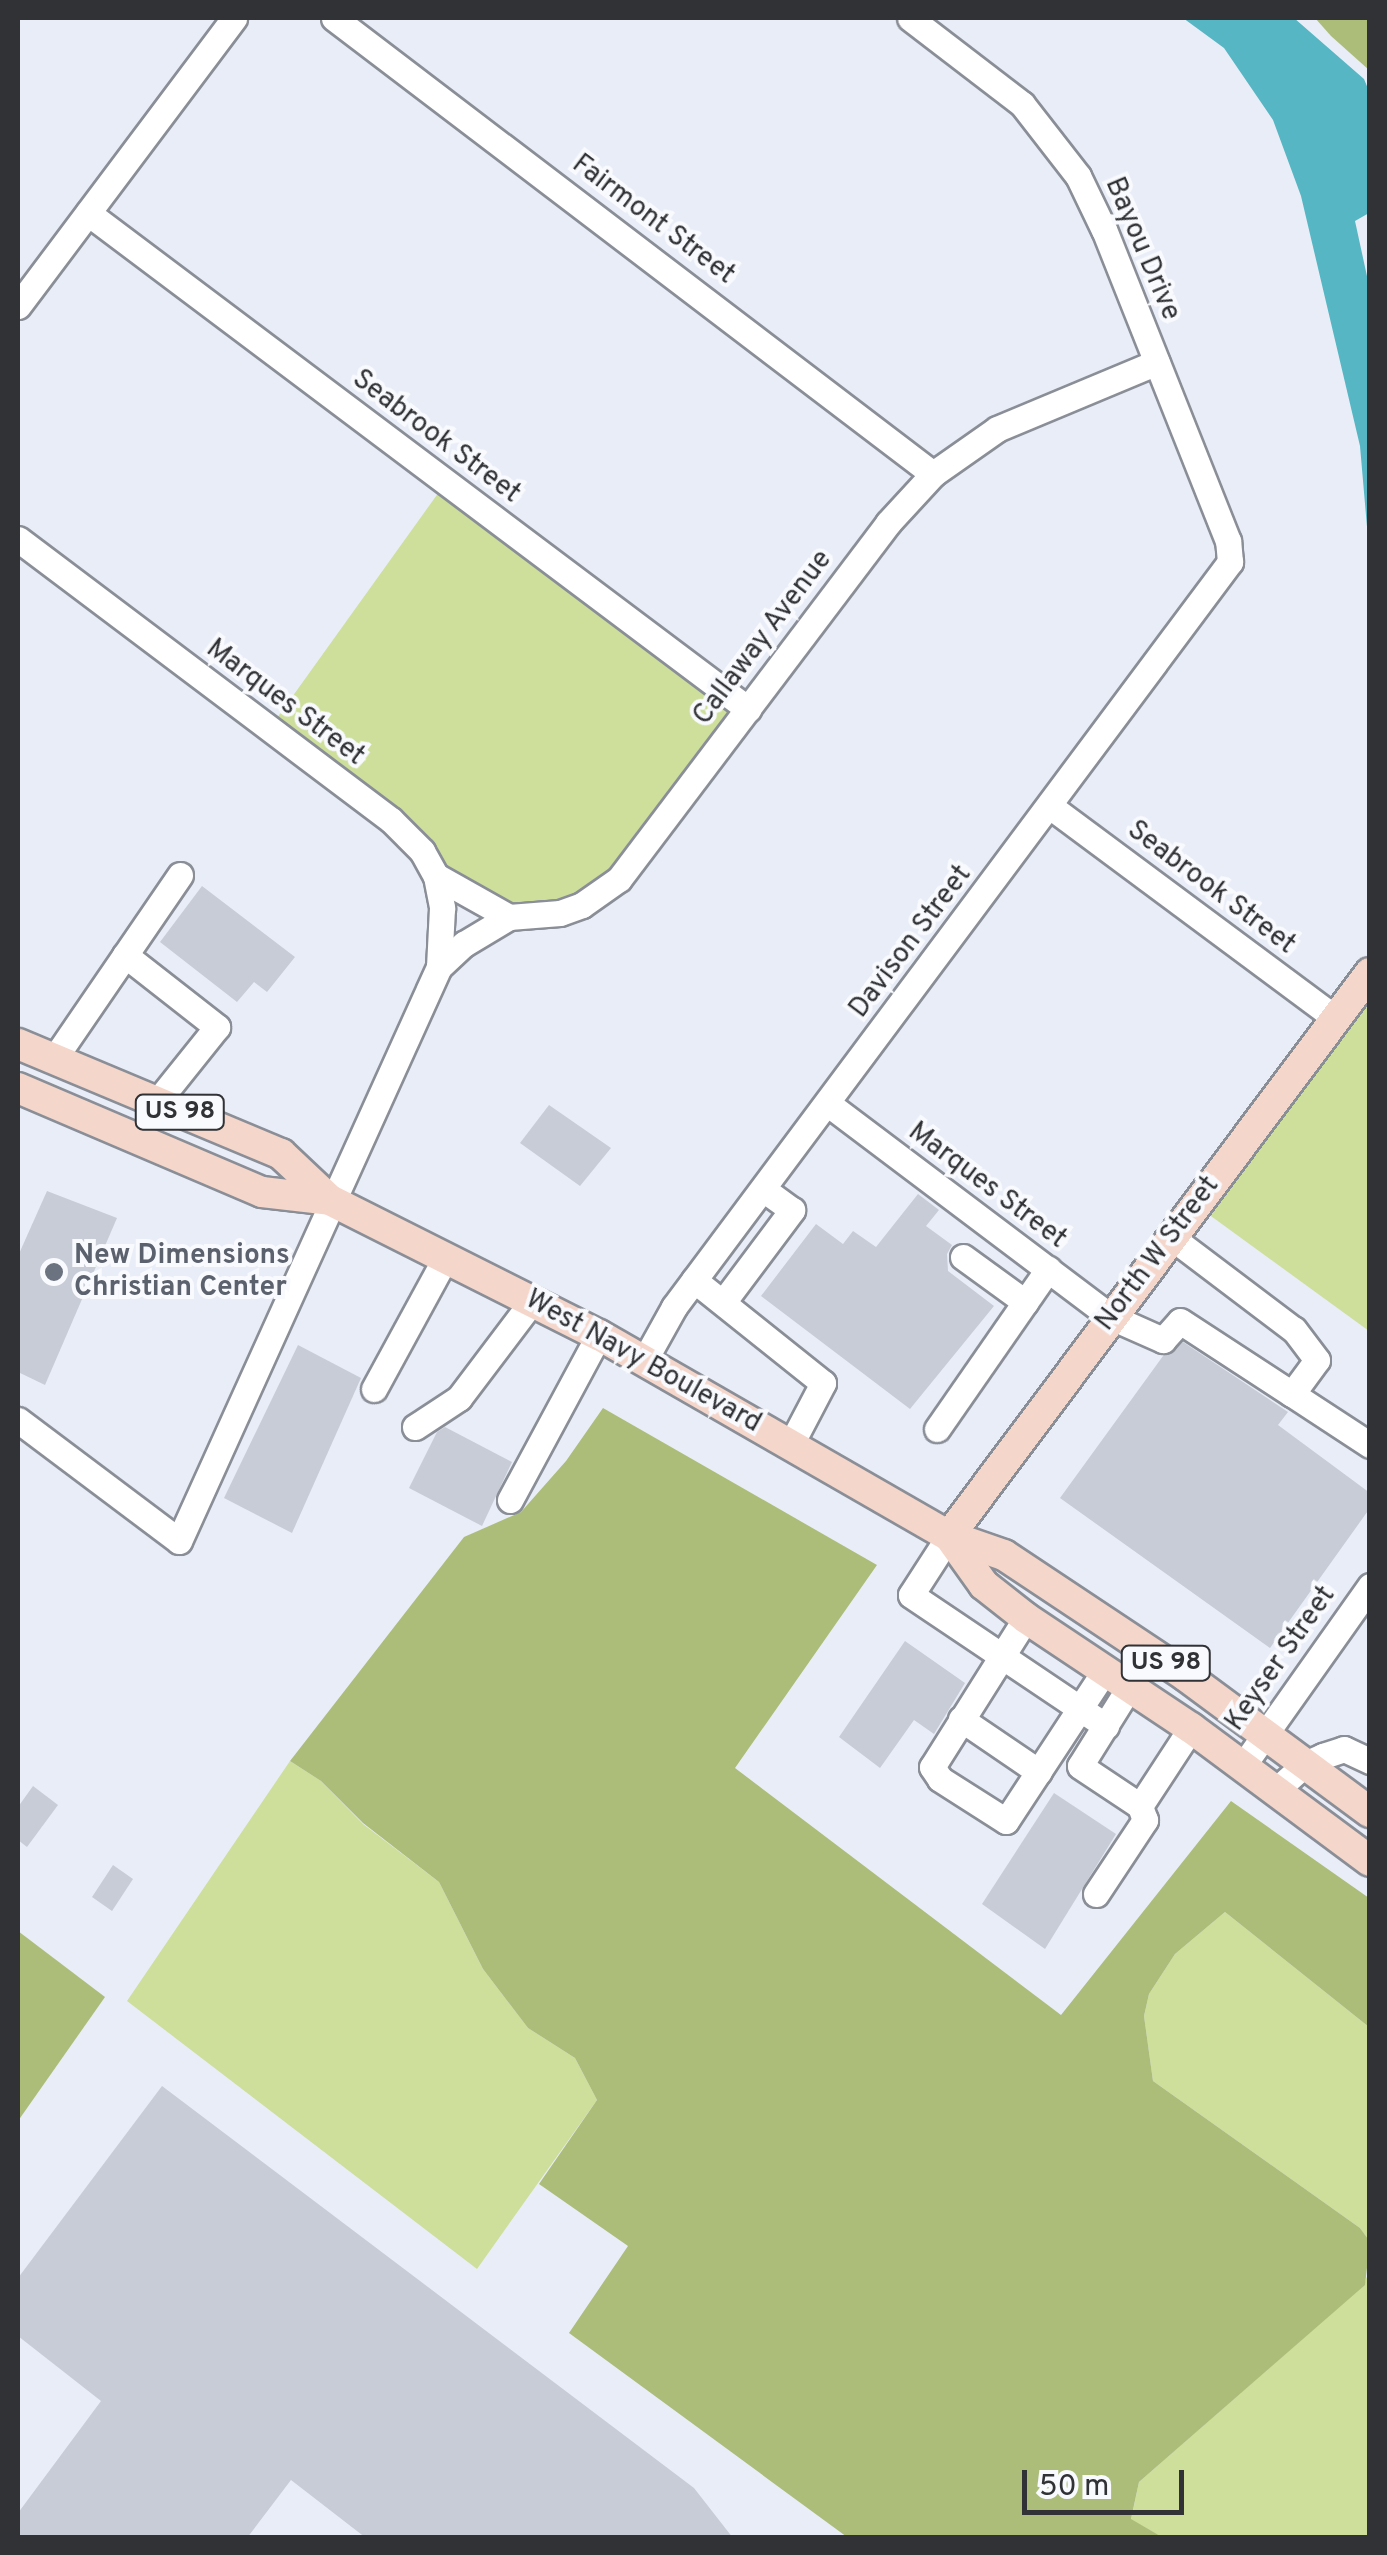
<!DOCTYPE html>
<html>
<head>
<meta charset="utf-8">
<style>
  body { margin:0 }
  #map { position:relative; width:1387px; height:2555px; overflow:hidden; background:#e9edf7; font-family:Overpass,sans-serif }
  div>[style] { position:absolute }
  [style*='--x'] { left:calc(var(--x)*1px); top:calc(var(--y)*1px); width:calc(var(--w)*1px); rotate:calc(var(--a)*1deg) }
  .green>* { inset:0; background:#cddf9b }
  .forest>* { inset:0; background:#acbd7a }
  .water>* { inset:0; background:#56b6c3 }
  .building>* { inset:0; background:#c7ccd6 }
  .roads { filter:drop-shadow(2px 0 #8a8e97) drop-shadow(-2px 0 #8a8e97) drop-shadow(0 2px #8a8e97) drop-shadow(0 -2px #8a8e97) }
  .minor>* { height:25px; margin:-12.5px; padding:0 12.5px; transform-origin:12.5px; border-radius:12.5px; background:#fff }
  .major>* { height:30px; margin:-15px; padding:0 15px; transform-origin:15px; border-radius:15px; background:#f5d6ca }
  .dots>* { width:28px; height:28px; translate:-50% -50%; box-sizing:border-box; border:5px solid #f9fafe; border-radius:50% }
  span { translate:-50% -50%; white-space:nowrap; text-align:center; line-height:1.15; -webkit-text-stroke:8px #f9fafe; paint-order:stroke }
  .shield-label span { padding:2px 8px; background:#f9fafe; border:2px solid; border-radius:8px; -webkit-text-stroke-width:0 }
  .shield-label { font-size:25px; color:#313236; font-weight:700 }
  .street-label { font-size:28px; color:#313236 }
  .worship-label { font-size:28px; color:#5b616d; font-weight:700 }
  .left { translate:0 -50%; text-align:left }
  .frame { position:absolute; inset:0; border:20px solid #313236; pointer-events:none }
  .scale { position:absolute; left:1022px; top:2470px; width:162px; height:45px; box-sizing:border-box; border:5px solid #313236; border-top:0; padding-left:12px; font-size:30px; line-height:35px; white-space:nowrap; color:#313236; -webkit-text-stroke:8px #f9fafe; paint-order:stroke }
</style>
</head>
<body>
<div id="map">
  <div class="green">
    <i style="clip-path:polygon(439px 492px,732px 712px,611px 871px,578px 894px,559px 901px,513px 904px,467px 882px,447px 868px,431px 842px,400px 810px,277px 718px)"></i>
    <i style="clip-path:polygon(1369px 991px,1369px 1331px,1204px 1211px)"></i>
    <i style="clip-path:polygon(290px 1761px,321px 1781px,363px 1824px,439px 1882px,483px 1969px,528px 2028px,575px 2058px,597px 2100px,477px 2269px,127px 2001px)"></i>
    <i style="clip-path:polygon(1225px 1912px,1369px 2027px,1369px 2242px,1360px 2228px,1153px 2081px,1144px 2016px,1149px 1994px,1175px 1954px)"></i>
    <i style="clip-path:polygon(1369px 2270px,1369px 2537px,1162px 2537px,1131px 2520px,1139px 2482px,1364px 2285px)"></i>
  </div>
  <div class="forest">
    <i style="clip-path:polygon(1315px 18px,1369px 18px,1369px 70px,1331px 36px)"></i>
    <i style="clip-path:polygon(603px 1408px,877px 1565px,735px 1768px,1061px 2015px,1231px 1801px,1369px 1898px,1369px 2027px,1225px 1912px,1175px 1954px,1149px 1994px,1144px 2016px,1153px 2081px,1360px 2228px,1370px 2242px,1365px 2285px,1139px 2482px,1131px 2519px,1162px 2537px,847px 2537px,569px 2333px,628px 2246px,539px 2184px,597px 2100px,575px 2058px,528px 2028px,483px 1969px,439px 1882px,363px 1823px,321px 1781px,290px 1761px,464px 1537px,521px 1512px,566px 1461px)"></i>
    <i style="clip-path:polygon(18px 1931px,105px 1997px,18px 2121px)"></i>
  </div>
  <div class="water">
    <i style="clip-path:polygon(1183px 18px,1294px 18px,1364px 79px,1369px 91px,1369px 213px,1355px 221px,1370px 290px,1369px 550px,1360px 446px,1301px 196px,1273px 120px,1224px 48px)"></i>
  </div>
  <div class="building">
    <i style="clip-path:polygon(202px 886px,295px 957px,267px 992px,254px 982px,237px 1002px,160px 942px)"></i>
    <i style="clip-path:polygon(549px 1105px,611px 1148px,580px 1186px,520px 1143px)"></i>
    <i style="clip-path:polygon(47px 1191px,117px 1218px,45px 1385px,18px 1372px,18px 1256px)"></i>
    <i style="clip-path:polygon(918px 1194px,939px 1210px,926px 1226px,952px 1245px,947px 1254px,948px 1271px,994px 1306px,910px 1409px,761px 1296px,816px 1224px,843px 1244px,853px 1231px,876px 1247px)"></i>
    <i style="clip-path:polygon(1183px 1342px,1288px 1412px,1278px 1425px,1370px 1493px,1370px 1508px,1270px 1648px,1060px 1498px,1163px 1356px)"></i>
    <i style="clip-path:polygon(298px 1345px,361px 1378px,292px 1533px,224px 1498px)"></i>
    <i style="clip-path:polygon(445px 1427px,512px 1462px,482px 1526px,409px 1488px,437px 1432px)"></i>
    <i style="clip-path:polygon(905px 1641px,965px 1683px,934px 1734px,914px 1720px,880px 1768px,839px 1737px)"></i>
    <i style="clip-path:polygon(33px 1786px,58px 1805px,27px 1847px,18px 1840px,18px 1807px)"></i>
    <i style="clip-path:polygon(1054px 1793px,1116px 1834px,1045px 1949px,982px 1904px)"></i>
    <i style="clip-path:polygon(113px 1865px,133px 1879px,112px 1911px,92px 1897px)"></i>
    <i style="clip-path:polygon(162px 2086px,694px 2488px,733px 2538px,366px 2538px,291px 2480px,247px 2538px,18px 2538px,18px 2513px,101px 2401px,18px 2336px,18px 2278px)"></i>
  </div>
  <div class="roads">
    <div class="minor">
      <i style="--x:334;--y:18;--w:753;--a:37.28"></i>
      <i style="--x:88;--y:213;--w:826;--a:36.93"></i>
      <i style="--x:18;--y:306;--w:360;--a:-53.1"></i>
      <i style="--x:18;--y:539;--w:467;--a:37"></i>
      <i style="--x:391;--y:820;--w:44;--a:45"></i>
      <i style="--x:422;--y:851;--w:29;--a:61"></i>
      <i style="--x:436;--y:876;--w:84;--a:29.3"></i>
      <i style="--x:1051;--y:807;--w:354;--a:36.6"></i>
      <i style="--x:436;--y:876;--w:33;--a:79"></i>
      <i style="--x:442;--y:908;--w:59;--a:92.9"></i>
      <i style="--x:125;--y:955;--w:117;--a:38"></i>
      <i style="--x:217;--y:1027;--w:96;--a:128.7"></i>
      <i style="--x:54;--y:1059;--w:223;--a:-55.6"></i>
      <i style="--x:827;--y:1103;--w:356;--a:37"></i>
      <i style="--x:1111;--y:1317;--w:57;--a:23.9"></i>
      <i style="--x:1163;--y:1340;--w:25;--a:-48"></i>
      <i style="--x:1180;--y:1321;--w:134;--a:33.1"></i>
      <i style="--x:1292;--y:1394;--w:42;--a:-53.7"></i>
      <i style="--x:1317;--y:1360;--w:38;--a:-127"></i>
      <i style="--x:1294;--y:1330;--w:154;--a:-142.9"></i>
      <i style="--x:963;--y:1257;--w:77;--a:36"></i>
      <i style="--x:694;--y:1280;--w:165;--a:38.6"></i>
      <i style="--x:823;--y:1383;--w:69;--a:117.7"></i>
      <i style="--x:724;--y:1301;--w:114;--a:-53.2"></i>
      <i style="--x:792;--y:1210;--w:36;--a:-144"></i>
      <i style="--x:644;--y:1361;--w:62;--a:-60.9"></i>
      <i style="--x:674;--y:1307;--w:930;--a:-53.27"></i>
      <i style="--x:1230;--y:562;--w:21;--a:-95"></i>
      <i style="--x:1228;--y:541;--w:335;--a:-111.7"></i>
      <i style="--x:1104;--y:230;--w:60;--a:-115.7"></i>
      <i style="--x:1078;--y:176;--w:91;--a:-127.9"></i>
      <i style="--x:1022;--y:104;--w:141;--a:-142.5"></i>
      <i style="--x:374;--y:1389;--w:150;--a:-61.4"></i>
      <i style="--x:1292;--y:1394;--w:93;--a:33.2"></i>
      <i style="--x:18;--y:1420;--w:201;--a:36.9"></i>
      <i style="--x:179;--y:1541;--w:630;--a:-65.63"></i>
      <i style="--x:439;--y:967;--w:34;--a:-43"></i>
      <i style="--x:464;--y:944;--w:52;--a:-31"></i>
      <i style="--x:509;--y:917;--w:51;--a:-4.5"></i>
      <i style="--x:560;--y:913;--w:23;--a:-20"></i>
      <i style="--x:582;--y:905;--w:45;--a:-35.1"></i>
      <i style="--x:619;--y:879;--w:446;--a:-52.9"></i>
      <i style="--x:888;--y:523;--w:67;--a:-47.4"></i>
      <i style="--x:933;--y:474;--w:78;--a:-35.1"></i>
      <i style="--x:997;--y:429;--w:173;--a:-22.7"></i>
      <i style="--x:415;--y:1427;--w:53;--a:-33.4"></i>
      <i style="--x:459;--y:1398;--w:123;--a:-52.9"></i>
      <i style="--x:937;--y:1429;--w:195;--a:-55.2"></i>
      <i style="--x:510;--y:1500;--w:187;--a:-61.7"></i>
      <i style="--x:949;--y:1536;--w:70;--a:122.8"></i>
      <i style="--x:911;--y:1595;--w:235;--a:33.9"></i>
      <i style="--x:1026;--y:1618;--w:176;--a:122.2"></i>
      <i style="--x:932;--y:1767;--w:14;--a:56"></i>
      <i style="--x:940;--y:1779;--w:78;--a:32.5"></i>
      <i style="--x:1006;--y:1821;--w:182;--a:-56.7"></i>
      <i style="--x:1130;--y:1686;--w:94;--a:122"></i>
      <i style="--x:1080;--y:1766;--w:72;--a:33.7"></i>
      <i style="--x:1140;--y:1806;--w:93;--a:-56.8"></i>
      <i style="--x:961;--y:1719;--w:94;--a:34.2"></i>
      <i style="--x:1242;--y:1767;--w:222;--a:-54.7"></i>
      <i style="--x:1275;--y:1791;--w:40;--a:-42"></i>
      <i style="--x:1305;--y:1764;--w:20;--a:-24"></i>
      <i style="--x:1323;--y:1756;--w:22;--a:-18"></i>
      <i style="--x:1344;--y:1749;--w:29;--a:25"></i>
      <i style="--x:1096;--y:1894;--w:89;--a:-56.5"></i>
      <i style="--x:1145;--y:1820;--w:15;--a:-110"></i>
    </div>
    <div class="major">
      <i style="--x:18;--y:1044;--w:285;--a:22.7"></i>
      <i style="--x:281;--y:1154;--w:67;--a:43.2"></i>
      <i style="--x:330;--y:1200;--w:301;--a:26.7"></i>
      <i style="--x:599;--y:1335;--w:404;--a:29.9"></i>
      <i style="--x:949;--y:1536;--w:58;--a:19.1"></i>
      <i style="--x:1004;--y:1555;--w:219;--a:33.6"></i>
      <i style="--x:1186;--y:1676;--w:229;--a:36.5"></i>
      <i style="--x:18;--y:1088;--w:265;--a:23.1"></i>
      <i style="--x:262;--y:1192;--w:68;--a:6.7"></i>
      <i style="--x:949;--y:1536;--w:703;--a:-53.21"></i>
      <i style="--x:949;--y:1536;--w:60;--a:54.5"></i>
      <i style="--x:984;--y:1585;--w:53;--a:38.2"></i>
      <i style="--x:1026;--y:1618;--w:198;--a:33.7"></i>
      <i style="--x:1191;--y:1728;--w:223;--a:36.6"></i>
    </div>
  </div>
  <div class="dots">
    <i style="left:54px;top:1272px;background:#6b7280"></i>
  </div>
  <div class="shield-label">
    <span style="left:180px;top:1112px">US 98</span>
    <span style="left:1166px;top:1663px">US 98</span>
  </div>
  <div class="street-label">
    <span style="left:653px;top:220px;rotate:37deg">Fairmont Street</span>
    <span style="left:1142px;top:249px;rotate:67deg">Bayou Drive</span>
    <span style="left:436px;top:437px;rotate:37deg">Seabrook Street</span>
    <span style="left:763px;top:638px;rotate:-53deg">Callaway Avenue</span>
    <span style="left:285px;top:703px;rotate:37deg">Marques Street</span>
    <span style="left:1211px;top:888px;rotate:37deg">Seabrook Street</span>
    <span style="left:911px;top:942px;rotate:-53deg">Davison Street</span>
    <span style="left:987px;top:1186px;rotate:37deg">Marques Street</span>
    <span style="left:1158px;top:1254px;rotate:-53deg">North W Street</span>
    <span style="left:643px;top:1362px;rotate:29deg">West Navy Boulevard</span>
    <span style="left:1281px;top:1659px;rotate:-55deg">Keyser Street</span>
  </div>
  <div class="worship-label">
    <span class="left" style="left:74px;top:1272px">New Dimensions<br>Christian Center</span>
  </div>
  <div class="frame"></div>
  <div class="scale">50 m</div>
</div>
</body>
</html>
